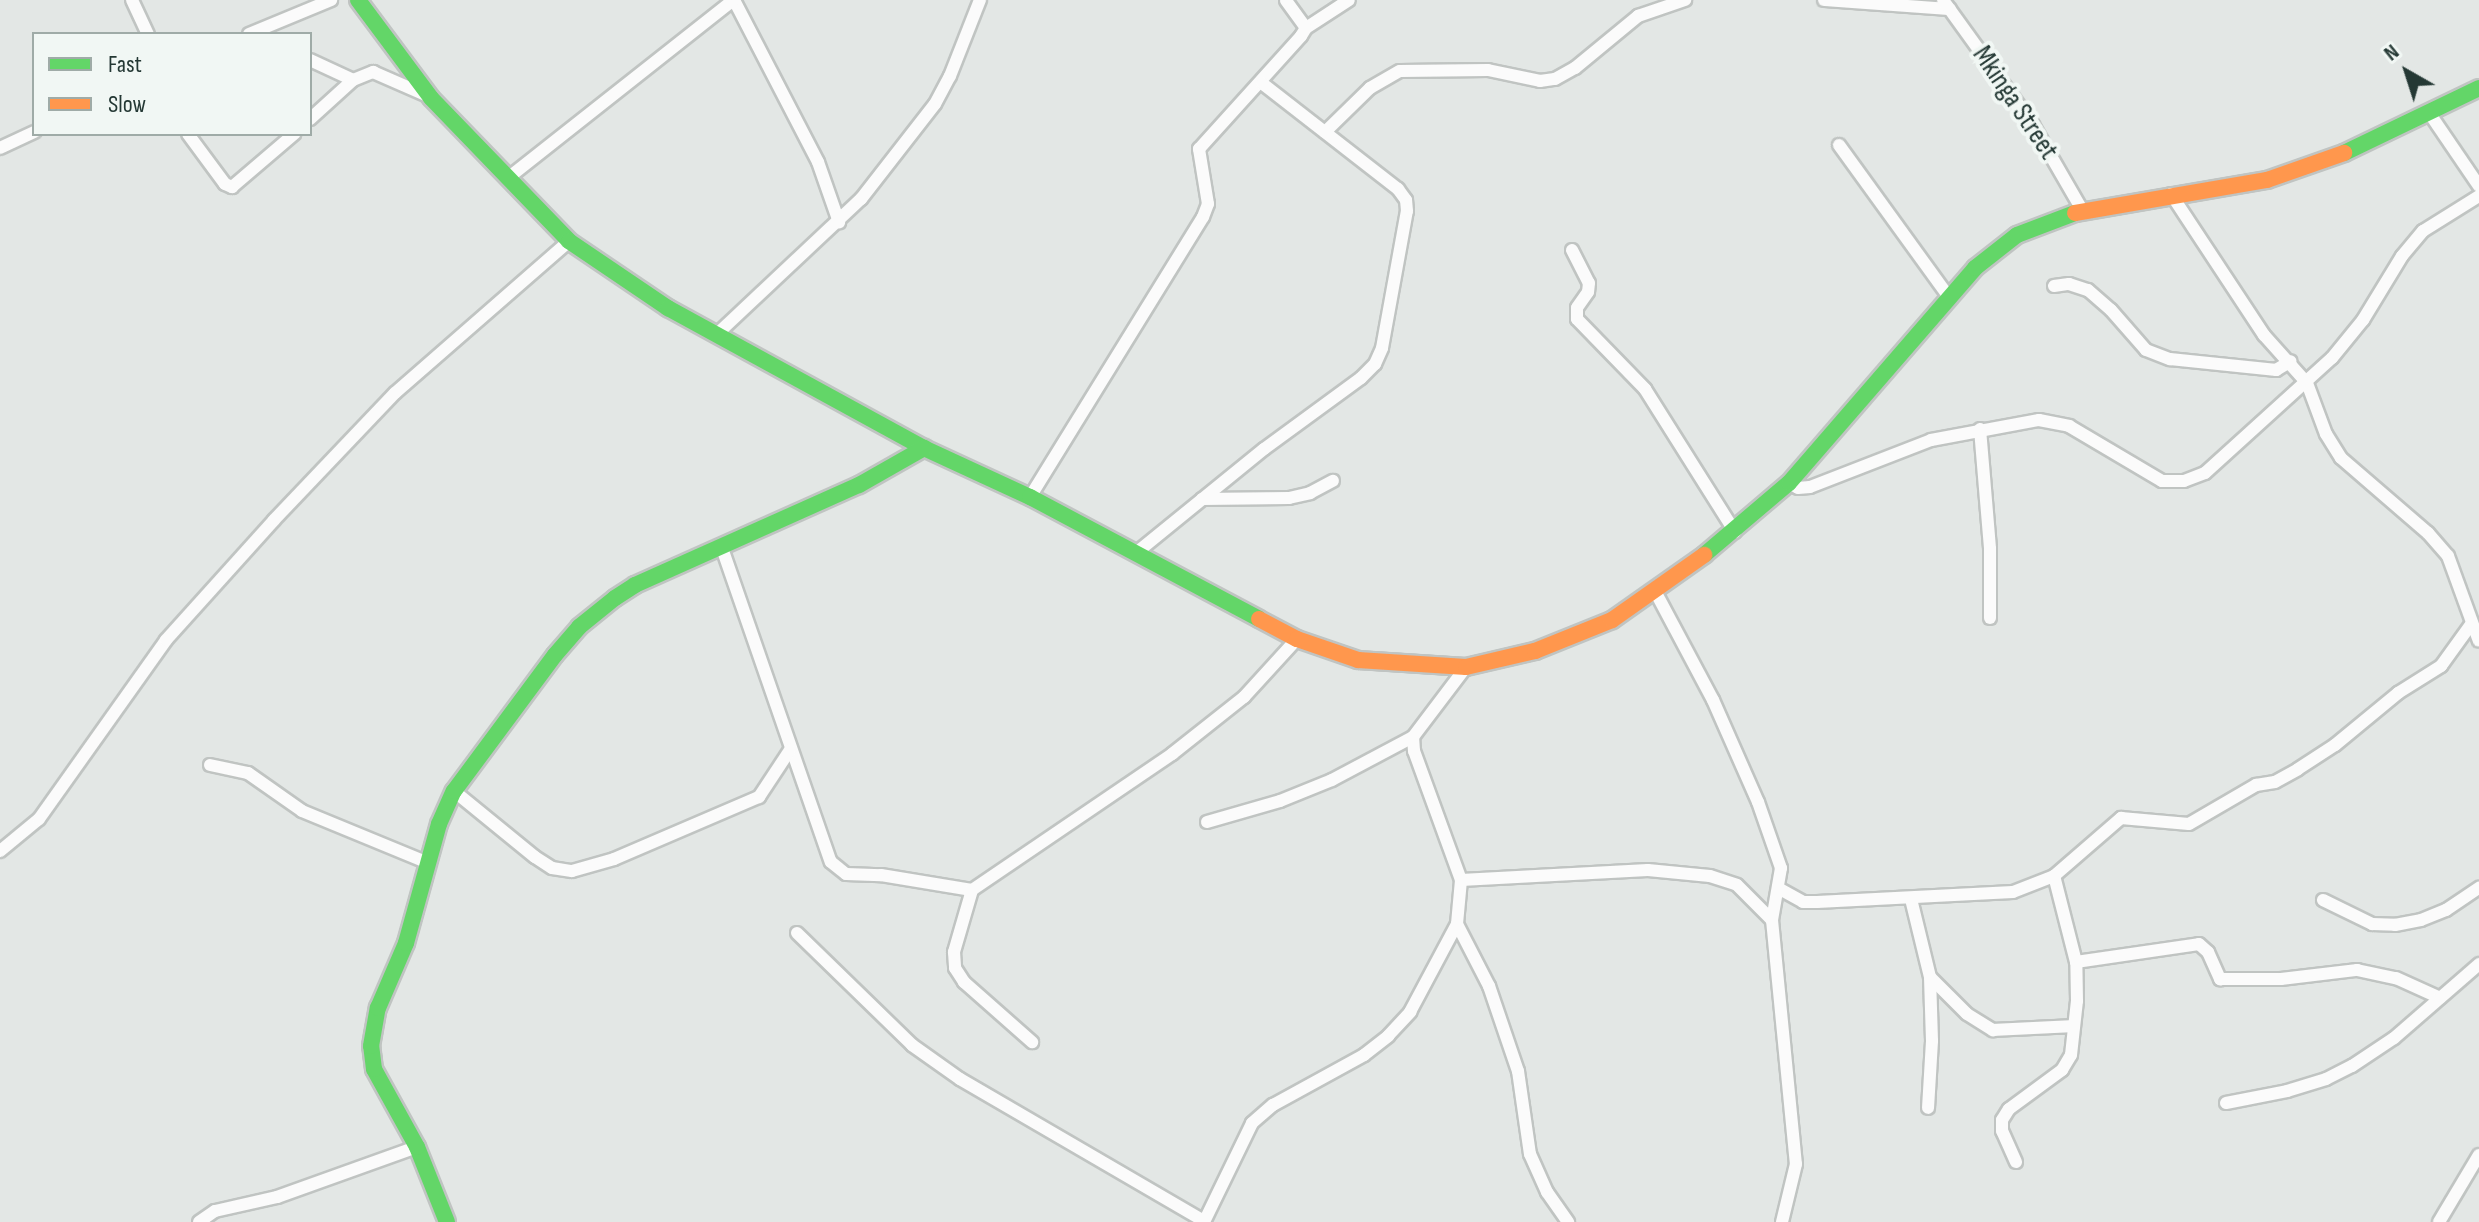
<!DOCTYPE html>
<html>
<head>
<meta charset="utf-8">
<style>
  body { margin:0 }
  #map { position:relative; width:2479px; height:1222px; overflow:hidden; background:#e3e7e5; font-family:"Sofia Sans Condensed",sans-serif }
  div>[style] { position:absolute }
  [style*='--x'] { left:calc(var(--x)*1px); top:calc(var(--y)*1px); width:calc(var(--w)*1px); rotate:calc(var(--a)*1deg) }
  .roads { filter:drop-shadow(2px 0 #c0c4c2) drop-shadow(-2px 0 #c0c4c2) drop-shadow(0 2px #c0c4c2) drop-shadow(0 -2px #c0c4c2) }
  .street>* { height:12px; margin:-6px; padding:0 6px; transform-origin:6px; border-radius:6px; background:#fbfbfb }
  .fast>* { height:16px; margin:-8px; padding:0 8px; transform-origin:8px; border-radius:8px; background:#63d668 }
  .slow>* { height:16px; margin:-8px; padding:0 8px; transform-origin:8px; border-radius:8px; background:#ff974d }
  span { translate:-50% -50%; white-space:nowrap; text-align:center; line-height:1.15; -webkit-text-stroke:8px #f1f7f4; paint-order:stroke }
  .street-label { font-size:28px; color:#243834 }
  .legend { position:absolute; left:32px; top:32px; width:280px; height:104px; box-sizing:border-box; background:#f1f7f4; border:2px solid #9faba7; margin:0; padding:10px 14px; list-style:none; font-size:24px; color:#243834 }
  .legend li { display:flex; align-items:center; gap:16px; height:40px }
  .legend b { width:40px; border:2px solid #9faba7 }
  .north { position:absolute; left:2367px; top:32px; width:80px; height:80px; -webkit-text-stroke:6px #f1f7f4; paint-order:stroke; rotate:321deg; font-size:22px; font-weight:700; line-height:32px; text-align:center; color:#243834 }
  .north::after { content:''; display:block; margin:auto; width:28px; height:36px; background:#243834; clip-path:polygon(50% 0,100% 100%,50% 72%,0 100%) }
</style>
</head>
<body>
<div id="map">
  <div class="roads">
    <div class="street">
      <i style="--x:132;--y:0;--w:38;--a:65"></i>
      <i style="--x:734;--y:0;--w:182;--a:62.6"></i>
      <i style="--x:818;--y:162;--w:64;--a:70.7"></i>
      <i style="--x:1824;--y:0;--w:126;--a:4.1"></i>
      <i style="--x:1943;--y:0;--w:154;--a:54.2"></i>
      <i style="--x:2033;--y:125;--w:98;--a:60"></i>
      <i style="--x:1306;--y:28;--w:51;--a:-33.1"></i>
      <i style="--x:249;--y:34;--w:89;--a:-22.5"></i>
      <i style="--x:310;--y:60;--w:47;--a:24.9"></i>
      <i style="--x:2430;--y:114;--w:87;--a:55.8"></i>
      <i style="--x:310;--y:119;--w:58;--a:-42.2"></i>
      <i style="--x:353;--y:80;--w:22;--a:-22"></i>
      <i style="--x:373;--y:72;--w:60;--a:23.6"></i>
      <i style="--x:1325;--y:132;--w:63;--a:-44.4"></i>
      <i style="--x:1370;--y:88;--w:34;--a:-30"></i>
      <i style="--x:1400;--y:71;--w:88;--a:-0.7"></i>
      <i style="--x:1488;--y:70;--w:53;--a:11.9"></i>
      <i style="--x:1540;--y:81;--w:15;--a:-8"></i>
      <i style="--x:1555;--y:79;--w:23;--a:-29"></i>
      <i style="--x:1575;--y:68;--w:82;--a:-39.5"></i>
      <i style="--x:1638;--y:16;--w:50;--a:-18.8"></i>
      <i style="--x:188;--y:134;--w:62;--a:53.5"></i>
      <i style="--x:225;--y:184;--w:8;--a:23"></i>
      <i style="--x:232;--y:187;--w:82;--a:-40.5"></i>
      <i style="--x:1839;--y:145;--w:188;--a:54.1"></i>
      <i style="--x:0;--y:148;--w:38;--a:-25"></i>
      <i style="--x:508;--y:178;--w:287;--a:-38.3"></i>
      <i style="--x:2171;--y:194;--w:169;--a:56.6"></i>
      <i style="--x:2264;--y:335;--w:64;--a:48.1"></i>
      <i style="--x:2307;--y:383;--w:54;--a:69.6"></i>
      <i style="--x:2326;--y:434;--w:28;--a:58"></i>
      <i style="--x:2341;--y:458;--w:115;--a:40.8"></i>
      <i style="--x:2428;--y:533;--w:30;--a:49"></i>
      <i style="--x:2448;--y:556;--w:90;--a:70"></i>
      <i style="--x:1572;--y:250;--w:37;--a:63"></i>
      <i style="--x:1589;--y:283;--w:9;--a:96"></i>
      <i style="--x:1588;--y:292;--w:19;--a:125"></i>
      <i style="--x:1577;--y:308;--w:11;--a:90"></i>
      <i style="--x:1577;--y:319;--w:98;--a:45.8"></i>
      <i style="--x:1645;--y:389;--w:169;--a:57.8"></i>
      <i style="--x:2054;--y:286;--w:15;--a:-8"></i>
      <i style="--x:2069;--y:284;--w:20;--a:18"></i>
      <i style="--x:2088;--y:290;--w:30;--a:41"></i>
      <i style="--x:2111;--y:310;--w:53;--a:48.8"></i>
      <i style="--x:2146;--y:350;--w:26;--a:21"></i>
      <i style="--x:2170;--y:359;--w:107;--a:5.9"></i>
      <i style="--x:2276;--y:370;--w:17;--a:-31"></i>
      <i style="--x:716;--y:335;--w:199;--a:-43.2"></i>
      <i style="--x:861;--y:199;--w:120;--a:-52.1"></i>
      <i style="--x:935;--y:104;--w:32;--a:-62"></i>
      <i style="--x:950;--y:76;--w:82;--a:-68.5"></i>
      <i style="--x:1980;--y:429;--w:120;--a:85.2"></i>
      <i style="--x:1990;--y:549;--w:69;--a:90"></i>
      <i style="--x:1789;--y:483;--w:10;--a:29"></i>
      <i style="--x:1798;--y:488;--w:12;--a:-5"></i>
      <i style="--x:1810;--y:487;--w:130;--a:-21.2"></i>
      <i style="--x:1931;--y:440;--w:110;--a:-10.5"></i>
      <i style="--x:2039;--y:420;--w:31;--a:11"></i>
      <i style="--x:2069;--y:426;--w:108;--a:30.6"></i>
      <i style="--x:2162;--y:481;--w:22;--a:0"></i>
      <i style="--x:2184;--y:481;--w:22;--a:-21"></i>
      <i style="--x:2205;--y:473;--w:171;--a:-42.2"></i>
      <i style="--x:2332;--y:358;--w:49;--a:-50.8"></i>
      <i style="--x:2363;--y:320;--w:75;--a:-58.6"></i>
      <i style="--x:2402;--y:256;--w:33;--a:-50"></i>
      <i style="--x:2423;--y:231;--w:66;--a:-32"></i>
      <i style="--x:1030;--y:497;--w:329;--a:-58.3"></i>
      <i style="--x:1203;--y:217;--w:14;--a:-69"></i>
      <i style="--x:1208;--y:204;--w:56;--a:-99.3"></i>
      <i style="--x:1199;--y:149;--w:152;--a:-47.9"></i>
      <i style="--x:1301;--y:36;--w:9;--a:-58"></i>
      <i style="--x:1306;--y:28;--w:34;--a:-126"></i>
      <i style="--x:1202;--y:499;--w:87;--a:-0.7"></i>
      <i style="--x:1289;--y:498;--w:22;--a:-13"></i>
      <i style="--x:1310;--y:493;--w:26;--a:-28"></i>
      <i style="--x:722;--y:548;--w:332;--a:70.9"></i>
      <i style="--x:831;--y:862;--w:19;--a:39"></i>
      <i style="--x:846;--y:874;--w:35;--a:2"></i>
      <i style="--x:881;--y:875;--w:92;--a:9.4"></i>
      <i style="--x:972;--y:890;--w:242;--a:-34.2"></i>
      <i style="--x:1172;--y:754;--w:92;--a:-38.4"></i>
      <i style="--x:1244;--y:697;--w:79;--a:-47.6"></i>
      <i style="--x:1136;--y:553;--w:165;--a:-39.1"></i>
      <i style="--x:1264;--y:449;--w:120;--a:-36.2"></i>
      <i style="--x:1361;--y:378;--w:20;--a:-45"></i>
      <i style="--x:1375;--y:364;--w:17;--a:-66"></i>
      <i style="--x:1382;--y:348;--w:139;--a:-79.7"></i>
      <i style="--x:1407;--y:211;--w:11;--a:-95"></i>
      <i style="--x:1406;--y:200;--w:14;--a:-126"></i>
      <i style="--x:1398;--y:189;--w:172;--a:-142.1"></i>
      <i style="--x:1655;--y:591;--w:123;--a:62"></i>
      <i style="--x:1713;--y:700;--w:111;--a:66.2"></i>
      <i style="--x:1758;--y:802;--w:70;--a:70.8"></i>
      <i style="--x:1781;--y:868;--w:53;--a:99.8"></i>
      <i style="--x:1772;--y:920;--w:245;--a:84.4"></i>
      <i style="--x:1796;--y:1164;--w:60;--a:103.6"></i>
      <i style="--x:210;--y:765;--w:39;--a:12"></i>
      <i style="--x:248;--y:773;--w:66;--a:35.1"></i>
      <i style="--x:302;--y:811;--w:136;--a:22.4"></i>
      <i style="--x:454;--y:791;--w:104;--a:39.2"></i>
      <i style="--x:535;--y:857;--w:20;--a:33"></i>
      <i style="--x:552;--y:868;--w:20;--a:9"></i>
      <i style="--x:572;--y:871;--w:44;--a:-15.9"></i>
      <i style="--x:614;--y:859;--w:158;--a:-23.2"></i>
      <i style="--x:759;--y:797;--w:56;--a:-56.6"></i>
      <i style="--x:1207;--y:822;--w:76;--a:-16"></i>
      <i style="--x:1280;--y:801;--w:56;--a:-22"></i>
      <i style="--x:1332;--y:780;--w:92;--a:-28"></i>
      <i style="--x:0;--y:851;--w:50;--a:-39.4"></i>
      <i style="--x:39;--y:819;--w:219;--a:-54.6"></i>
      <i style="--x:166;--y:640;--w:161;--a:-48"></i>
      <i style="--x:274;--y:520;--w:175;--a:-46.4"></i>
      <i style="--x:395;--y:393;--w:231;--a:-41.1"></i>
      <i style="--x:1461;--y:880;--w:187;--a:-3.1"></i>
      <i style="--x:1648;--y:870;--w:62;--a:5.5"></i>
      <i style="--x:1710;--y:876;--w:28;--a:18"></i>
      <i style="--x:1737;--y:885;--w:49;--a:45"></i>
      <i style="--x:1778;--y:888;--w:29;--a:29"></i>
      <i style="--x:1803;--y:902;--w:14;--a:0"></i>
      <i style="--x:1817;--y:902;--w:196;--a:-2.9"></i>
      <i style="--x:2013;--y:892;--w:44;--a:-21.3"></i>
      <i style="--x:2054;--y:876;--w:89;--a:-40.9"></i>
      <i style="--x:2121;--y:818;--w:68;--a:5"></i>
      <i style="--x:2189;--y:824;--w:78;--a:-30.2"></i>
      <i style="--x:2256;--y:785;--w:19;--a:-9"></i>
      <i style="--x:2275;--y:782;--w:26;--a:-29"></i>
      <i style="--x:2298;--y:769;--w:44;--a:-33"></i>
      <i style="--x:2335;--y:745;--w:82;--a:-39.5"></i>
      <i style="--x:2398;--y:693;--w:51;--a:-32.1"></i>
      <i style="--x:2441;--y:666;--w:53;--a:-54.2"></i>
      <i style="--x:972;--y:890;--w:65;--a:106.2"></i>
      <i style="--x:954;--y:952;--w:16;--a:86"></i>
      <i style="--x:955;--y:968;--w:17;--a:57"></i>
      <i style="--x:964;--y:982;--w:91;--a:41.4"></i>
      <i style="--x:1911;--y:899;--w:80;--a:76.3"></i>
      <i style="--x:1930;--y:977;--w:64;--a:88.2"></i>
      <i style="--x:1932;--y:1041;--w:67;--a:93.4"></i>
      <i style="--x:2323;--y:900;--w:55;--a:26.1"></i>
      <i style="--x:2372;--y:924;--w:23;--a:2"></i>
      <i style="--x:2395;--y:925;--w:26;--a:-11"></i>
      <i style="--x:2421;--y:920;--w:27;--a:-22"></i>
      <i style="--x:2446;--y:910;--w:40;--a:-34"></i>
      <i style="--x:1457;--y:924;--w:70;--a:62.7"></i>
      <i style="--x:1489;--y:986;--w:90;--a:71.2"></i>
      <i style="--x:1518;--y:1071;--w:84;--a:81.8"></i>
      <i style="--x:1530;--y:1154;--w:42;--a:65.9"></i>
      <i style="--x:1547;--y:1192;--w:37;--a:55"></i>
      <i style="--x:797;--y:933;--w:161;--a:44.2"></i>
      <i style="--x:912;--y:1045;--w:59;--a:35.3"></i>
      <i style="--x:960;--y:1079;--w:282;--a:30.2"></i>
      <i style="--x:2076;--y:962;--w:124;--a:-8.3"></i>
      <i style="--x:2199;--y:944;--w:12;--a:42"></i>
      <i style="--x:2208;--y:952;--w:30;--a:66"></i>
      <i style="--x:2220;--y:979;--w:61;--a:0"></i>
      <i style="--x:2281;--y:979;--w:77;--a:-6.8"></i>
      <i style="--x:2357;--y:970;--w:40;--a:12"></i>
      <i style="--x:2396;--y:978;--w:48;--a:24.4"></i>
      <i style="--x:1930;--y:977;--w:52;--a:45"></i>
      <i style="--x:1967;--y:1014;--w:31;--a:32"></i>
      <i style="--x:1993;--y:1030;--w:81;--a:-2.8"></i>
      <i style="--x:2226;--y:1103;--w:62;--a:-11.1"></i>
      <i style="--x:2287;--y:1091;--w:41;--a:-17.1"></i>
      <i style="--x:2326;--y:1079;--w:29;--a:-27"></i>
      <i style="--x:2352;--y:1066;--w:50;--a:-33.7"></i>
      <i style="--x:2394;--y:1038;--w:113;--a:-41"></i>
      <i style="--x:2016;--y:1162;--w:34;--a:-114"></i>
      <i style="--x:2002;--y:1131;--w:11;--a:-90"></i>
      <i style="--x:2002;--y:1120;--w:13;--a:-58"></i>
      <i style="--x:2009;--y:1109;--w:66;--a:-36.3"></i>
      <i style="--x:2062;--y:1070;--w:17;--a:-59"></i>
      <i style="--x:2071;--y:1055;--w:54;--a:-83.7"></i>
      <i style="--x:2077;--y:1001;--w:39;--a:-91"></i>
      <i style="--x:2076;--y:962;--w:89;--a:-104.3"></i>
      <i style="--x:199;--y:1222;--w:19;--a:-35"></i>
      <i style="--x:215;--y:1211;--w:64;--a:-12.7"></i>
      <i style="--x:277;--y:1197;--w:149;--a:-19.7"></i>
      <i style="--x:1204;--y:1222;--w:110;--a:-64.1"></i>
      <i style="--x:1252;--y:1123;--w:28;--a:-41"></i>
      <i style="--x:1273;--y:1105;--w:104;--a:-28.8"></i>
      <i style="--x:1364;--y:1055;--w:31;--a:-38"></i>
      <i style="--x:1388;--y:1036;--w:33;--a:-47"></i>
      <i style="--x:1410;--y:1012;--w:100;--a:-61.9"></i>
      <i style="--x:1457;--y:924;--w:44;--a:-84.8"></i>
      <i style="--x:1461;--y:880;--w:137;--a:-110"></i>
      <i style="--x:1414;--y:751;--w:14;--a:-94"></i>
      <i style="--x:1413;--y:737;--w:88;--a:-52.9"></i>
      <i style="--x:2439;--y:1222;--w:78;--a:-59.2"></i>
    </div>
    <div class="fast">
      <i style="--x:358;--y:0;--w:122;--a:53.3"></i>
      <i style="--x:431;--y:98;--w:199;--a:46"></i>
      <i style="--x:569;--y:241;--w:120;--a:34.1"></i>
      <i style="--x:668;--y:308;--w:292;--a:28.7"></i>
      <i style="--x:924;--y:448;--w:117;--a:24.8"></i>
      <i style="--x:1030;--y:497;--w:259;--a:28"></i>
      <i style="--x:2344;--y:153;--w:150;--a:-25.7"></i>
      <i style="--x:1704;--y:555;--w:111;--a:-40.3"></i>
      <i style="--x:1789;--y:483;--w:284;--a:-49.1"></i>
      <i style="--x:1975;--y:268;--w:53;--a:-38.2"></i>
      <i style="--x:2017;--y:235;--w:62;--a:-20.8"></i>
      <i style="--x:447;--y:1222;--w:81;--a:-111.8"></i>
      <i style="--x:417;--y:1147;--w:89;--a:-118.9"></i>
      <i style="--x:374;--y:1069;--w:23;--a:-97"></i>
      <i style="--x:371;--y:1046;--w:39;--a:-80"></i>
      <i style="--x:378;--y:1008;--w:71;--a:-66.7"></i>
      <i style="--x:406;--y:943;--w:123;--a:-74.5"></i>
      <i style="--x:439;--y:824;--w:36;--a:-66"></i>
      <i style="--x:454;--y:791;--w:169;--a:-53.4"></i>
      <i style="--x:555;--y:655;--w:37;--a:-49"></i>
      <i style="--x:579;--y:627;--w:46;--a:-38.9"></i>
      <i style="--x:615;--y:598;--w:24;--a:-33"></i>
      <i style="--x:635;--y:585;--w:245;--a:-24.1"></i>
      <i style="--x:859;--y:485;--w:75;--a:-29.6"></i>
    </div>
    <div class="slow">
      <i style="--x:2075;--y:213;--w:195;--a:-9.8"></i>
      <i style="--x:2267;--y:180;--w:82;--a:-19.3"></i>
      <i style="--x:1259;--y:619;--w:43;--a:27.8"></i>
      <i style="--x:1297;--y:639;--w:65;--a:19"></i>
      <i style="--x:1358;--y:660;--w:108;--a:3.7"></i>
      <i style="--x:1466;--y:667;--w:71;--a:-13.1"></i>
      <i style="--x:1535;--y:651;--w:83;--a:-21.9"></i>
      <i style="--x:1612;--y:620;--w:113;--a:-35.2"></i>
    </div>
  </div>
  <div class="street-label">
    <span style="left:2015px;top:103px;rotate:56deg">Mkinga Street</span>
  </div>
  <ul class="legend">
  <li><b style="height:10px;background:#63d668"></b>Fast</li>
  <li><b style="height:10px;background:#ff974d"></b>Slow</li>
  </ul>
  <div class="north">N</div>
</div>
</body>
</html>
